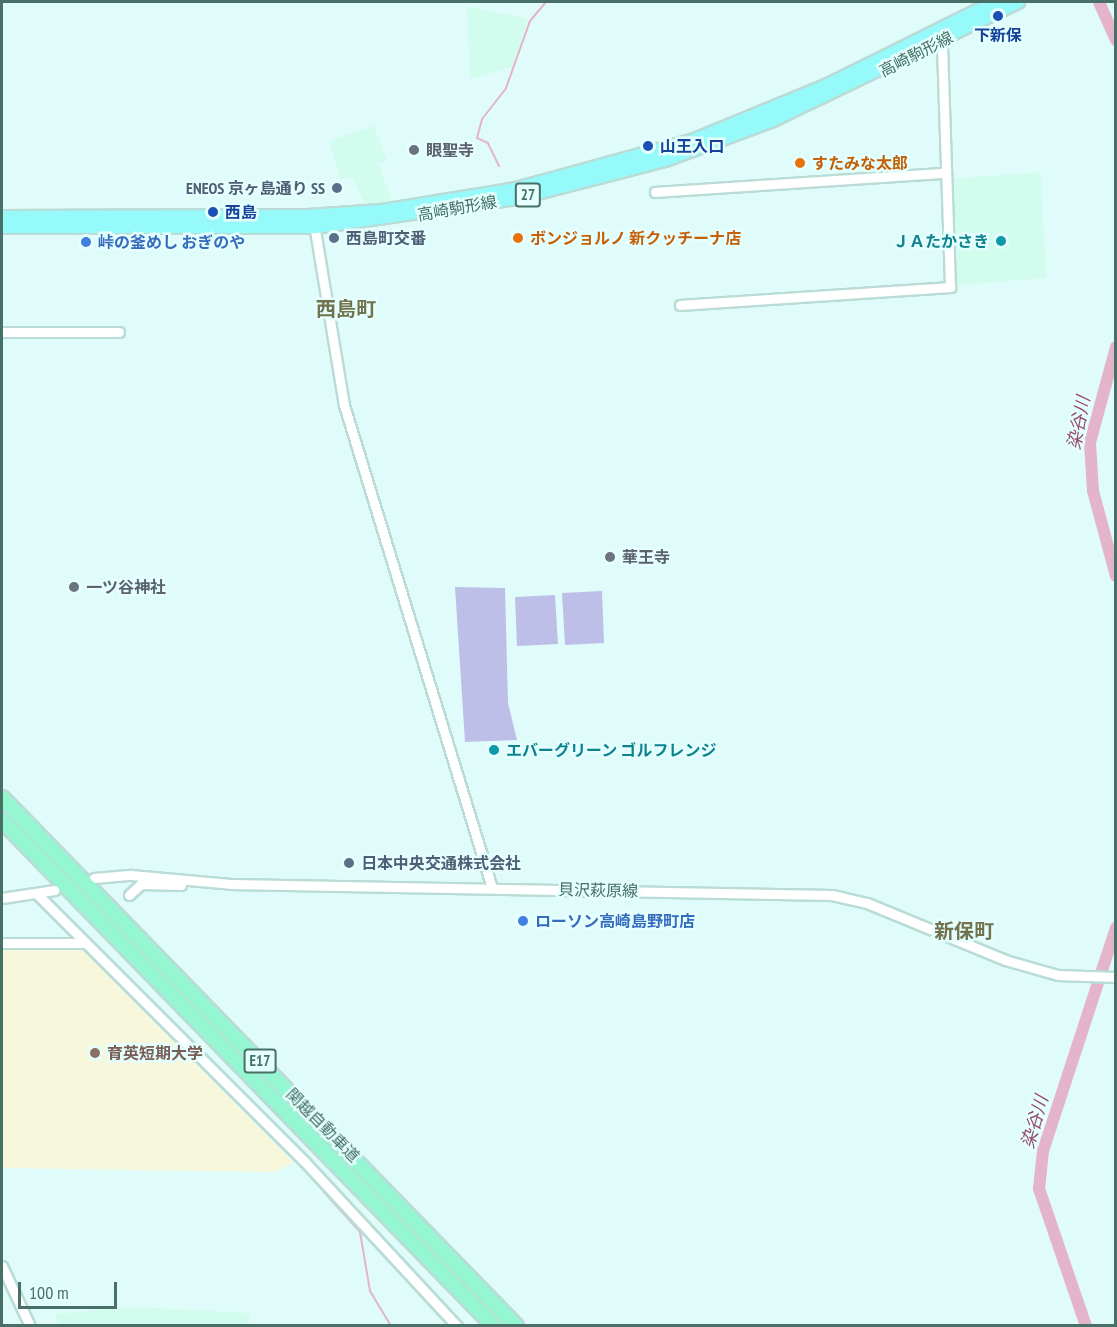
<!DOCTYPE html>
<html>
<head>
<meta charset="utf-8">
<style>
  body { margin:0 }
  #map { position:relative; width:1117px; height:1327px; overflow:hidden; background:#dffcfb; font-family:"PT Sans Narrow","Noto Sans JP",sans-serif }
  div>[style] { position:absolute }
  [style*='--x'] { left:calc(var(--x)*1px); top:calc(var(--y)*1px); width:calc(var(--w)*1px); rotate:calc(var(--a)*1deg) }
  .commercial>* { inset:0; background:#d2fcee }
  .education>* { inset:0; background:#f7f7dc }
  .green>* { inset:0; background:#bebfe8 }
  .stream>* { height:2px; margin:-1px; padding:0 1px; transform-origin:1px; border-radius:1px; background:#e4b4cb }
  .river>* { height:12px; margin:-6px; padding:0 6px; transform-origin:6px; border-radius:6px; background:#e4b4cb }
  .roads { filter:drop-shadow(2px 0 #b9dcd7) drop-shadow(-2px 0 #b9dcd7) drop-shadow(0 2px #b9dcd7) drop-shadow(0 -2px #b9dcd7) }
  .minor>* { height:9px; margin:-4.5px; padding:0 4.5px; transform-origin:4.5px; border-radius:4.5px; background:#fff }
  .major>* { height:12px; margin:-6px; padding:0 6px; transform-origin:6px; border-radius:6px; background:#97fafa }
  .highway>* { height:14px; margin:-7px; padding:0 7px; transform-origin:7px; border-radius:7px; background:#95f6d2 }
  .dots>* { width:16px; height:16px; translate:-50% -50%; box-sizing:border-box; border:3px solid #e4fffe; border-radius:50% }
  span { translate:-50% -50%; white-space:nowrap; text-align:center; line-height:1.15; -webkit-text-stroke:5px #e4fffe; paint-order:stroke }
  .shield-label span { padding:2px 4px; background:#e4fffe; border:2px solid; border-radius:4px; -webkit-text-stroke-width:0 }
  .shield-label { font-size:15px; color:#477166; font-weight:700 }
  .transit-label { font-size:16px; color:#164399; font-weight:700 }
  .left { translate:0 -50%; text-align:left }
  .street-label { font-size:16px; color:#477166 }
  .worship-label { font-size:16px; color:#5b616d; font-weight:700 }
  .food-label { font-size:16px; color:#c56008; font-weight:700 }
  .service-label { font-size:16px; color:#4e5e75; font-weight:700 }
  .right { translate:-100% -50%; text-align:right }
  .culture-label { font-size:16px; color:#0d838f; font-weight:700 }
  .shop-label { font-size:16px; color:#366cbe; font-weight:700 }
  .education-label { font-size:16px; color:#785e54; font-weight:700 }
  .water-label { font-size:18px; color:#994a6f; font-style:italic }
  .quarter-label { font-size:20px; color:#72734e; font-weight:700 }
  .frame { position:absolute; inset:0; border:3px solid #477166; pointer-events:none }
  .scale { position:absolute; left:18px; top:1282px; width:99px; height:27px; box-sizing:border-box; border:3px solid #477166; border-top:0; padding-left:8px; font-size:18px; line-height:21px; white-space:nowrap; color:#477166; -webkit-text-stroke:4px #e4fffe; paint-order:stroke }
</style>
</head>
<body>
<div id="map">
  <div class="commercial">
    <i style="clip-path:polygon(467px 6px,528px 19px,513px 67px,470px 79px)"></i>
    <i style="clip-path:polygon(374px 126px,387px 161px,378px 163px,392px 201px,365px 205px,352px 176px,341px 180px,329px 141px)"></i>
    <i style="clip-path:polygon(1041px 172px,1046px 278px,956px 285px,949px 179px)"></i>
    <i style="clip-path:polygon(135px 1307px,249px 1313px,249px 1325px,59px 1325px,54px 1314px)"></i>
  </div>
  <div class="education">
    <i style="clip-path:polygon(2px 948px,83px 949px,294px 1163px,274px 1172px,2px 1168px)"></i>
  </div>
  <div class="green">
    <i style="clip-path:polygon(455px 587px,505px 588px,508px 703px,517px 740px,465px 742px)"></i>
    <i style="clip-path:polygon(602px 591px,604px 643px,565px 645px,562px 593px)"></i>
    <i style="clip-path:polygon(555px 595px,558px 644px,517px 646px,515px 597px)"></i>
  </div>
  <div class="stream">
    <i style="--x:499;--y:166;--w:25;--a:-116"></i>
    <i style="--x:488;--y:143;--w:12;--a:-156"></i>
    <i style="--x:477;--y:138;--w:20;--a:-75"></i>
    <i style="--x:482;--y:119;--w:39;--a:-52"></i>
    <i style="--x:506;--y:88;--w:71;--a:-70.3"></i>
    <i style="--x:530;--y:21;--w:25;--a:-50"></i>
    <i style="--x:323;--y:1191;--w:55;--a:47.9"></i>
    <i style="--x:360;--y:1232;--w:60;--a:80.4"></i>
    <i style="--x:370;--y:1291;--w:41;--a:59"></i>
  </div>
  <div class="river">
    <i style="--x:1099;--y:2;--w:42;--a:65.9"></i>
    <i style="--x:1116;--y:347;--w:99;--a:105.2"></i>
    <i style="--x:1090;--y:443;--w:48;--a:86.4"></i>
    <i style="--x:1093;--y:491;--w:88;--a:74.9"></i>
    <i style="--x:1086;--y:1326;--w:145;--a:-108.9"></i>
    <i style="--x:1039;--y:1189;--w:38;--a:-84"></i>
    <i style="--x:1043;--y:1151;--w:235;--a:-71.9"></i>
  </div>
  <div class="roads">
    <div class="minor">
      <i style="--x:655;--y:192;--w:290;--a:-3.8"></i>
      <i style="--x:314;--y:224;--w:183;--a:80.6"></i>
      <i style="--x:344;--y:405;--w:505;--a:72.96"></i>
      <i style="--x:680;--y:305;--w:271;--a:-3.8"></i>
      <i style="--x:950;--y:287;--w:245;--a:-91.9"></i>
      <i style="--x:2;--y:332;--w:117;--a:0"></i>
      <i style="--x:94;--y:878;--w:37;--a:-5"></i>
      <i style="--x:131;--y:875;--w:100;--a:5.1"></i>
      <i style="--x:231;--y:884;--w:601;--a:1.05"></i>
      <i style="--x:832;--y:895;--w:36;--a:13"></i>
      <i style="--x:867;--y:903;--w:149;--a:22.4"></i>
      <i style="--x:1005;--y:960;--w:55;--a:15.8"></i>
      <i style="--x:1058;--y:975;--w:58;--a:2"></i>
      <i style="--x:38;--y:895;--w:378;--a:45"></i>
      <i style="--x:305;--y:1162;--w:224;--a:47.2"></i>
      <i style="--x:129;--y:895;--w:16;--a:-43"></i>
      <i style="--x:141;--y:884;--w:40;--a:1.4"></i>
      <i style="--x:2;--y:898;--w:53;--a:-8.7"></i>
      <i style="--x:2;--y:943;--w:83;--a:0"></i>
      <i style="--x:2;--y:1266;--w:66;--a:65"></i>
    </div>
    <div class="major">
      <i style="--x:2;--y:217;--w:306;--a:-0.2"></i>
      <i style="--x:308;--y:216;--w:74;--a:-3.9"></i>
      <i style="--x:382;--y:211;--w:136;--a:-9.3"></i>
      <i style="--x:516;--y:189;--w:182;--a:-15.3"></i>
      <i style="--x:692;--y:141;--w:147;--a:-22.4"></i>
      <i style="--x:828;--y:85;--w:186;--a:-26.4"></i>
      <i style="--x:2;--y:227;--w:314;--a:0"></i>
      <i style="--x:316;--y:227;--w:204;--a:-8.2"></i>
      <i style="--x:518;--y:198;--w:152;--a:-14.5"></i>
      <i style="--x:665;--y:160;--w:115;--a:-20.3"></i>
      <i style="--x:773;--y:120;--w:272;--a:-25.7"></i>
    </div>
    <div class="highway">
      <i style="--x:2;--y:798;--w:737;--a:45.77"></i>
      <i style="--x:2;--y:820;--w:706;--a:45.8"></i>
    </div>
  </div>
  <div class="dots">
    <i style="left:998px;top:16px;background:#1a4fb4"></i>
    <i style="left:648px;top:146px;background:#1a4fb4"></i>
    <i style="left:414px;top:150px;background:#6b7280"></i>
    <i style="left:800px;top:163px;background:#e8710a"></i>
    <i style="left:337px;top:188px;background:#5c6f8a"></i>
    <i style="left:213px;top:212px;background:#1a4fb4"></i>
    <i style="left:334px;top:238px;background:#5c6f8a"></i>
    <i style="left:518px;top:238px;background:#e8710a"></i>
    <i style="left:1001px;top:241px;background:#0f9aa8"></i>
    <i style="left:86px;top:242px;background:#3f7fe0"></i>
    <i style="left:610px;top:557px;background:#6b7280"></i>
    <i style="left:74px;top:587px;background:#6b7280"></i>
    <i style="left:494px;top:750px;background:#0f9aa8"></i>
    <i style="left:349px;top:863px;background:#5c6f8a"></i>
    <i style="left:523px;top:921px;background:#3f7fe0"></i>
    <i style="left:95px;top:1053px;background:#8d6e63"></i>
  </div>
  <div class="shield-label">
    <span style="left:528px;top:195px">27</span>
    <span style="left:260px;top:1061px">E17</span>
  </div>
  <div class="transit-label">
    <span style="left:998px;top:35px">下新保</span>
    <span class="left" style="left:660px;top:146px">山王入口</span>
    <span class="left" style="left:225px;top:212px">西島</span>
  </div>
  <div class="street-label">
    <span style="left:916px;top:54px;rotate:-27deg">高崎駒形線</span>
    <span style="left:457px;top:208px;rotate:-10deg">高崎駒形線</span>
    <span style="left:598px;top:890px;rotate:1deg">貝沢萩原線</span>
    <span style="left:323px;top:1125px;rotate:45deg">関越自動車道</span>
  </div>
  <div class="worship-label">
    <span class="left" style="left:426px;top:150px">眼聖寺</span>
    <span class="left" style="left:622px;top:557px">華王寺</span>
    <span class="left" style="left:86px;top:587px">一ツ谷神社</span>
  </div>
  <div class="food-label">
    <span class="left" style="left:812px;top:163px">すたみな太郎</span>
    <span class="left" style="left:530px;top:238px">ボンジョルノ 新クッチーナ店</span>
  </div>
  <div class="service-label">
    <span class="right" style="left:325px;top:188px">ENEOS 京ヶ島通り SS</span>
    <span class="left" style="left:346px;top:238px">西島町交番</span>
    <span class="left" style="left:361px;top:863px">日本中央交通株式会社</span>
  </div>
  <div class="culture-label">
    <span class="right" style="left:989px;top:241px">ＪＡたかさき</span>
    <span class="left" style="left:506px;top:750px">エバーグリーン ゴルフレンジ</span>
  </div>
  <div class="shop-label">
    <span class="left" style="left:98px;top:242px">峠の釜めし おぎのや</span>
    <span class="left" style="left:535px;top:921px">ローソン高崎島野町店</span>
  </div>
  <div class="education-label">
    <span class="left" style="left:107px;top:1053px">育英短期大学</span>
  </div>
  <div class="water-label">
    <span style="left:1079px;top:423px;rotate:-79deg">染谷川</span>
    <span style="left:1035px;top:1122px;rotate:-74deg">染谷川</span>
  </div>
  <div class="quarter-label">
    <span style="left:346px;top:309px">西島町</span>
    <span style="left:964px;top:931px">新保町</span>
  </div>
  <div class="frame"></div>
  <div class="scale">100 m</div>
</div>
</body>
</html>
